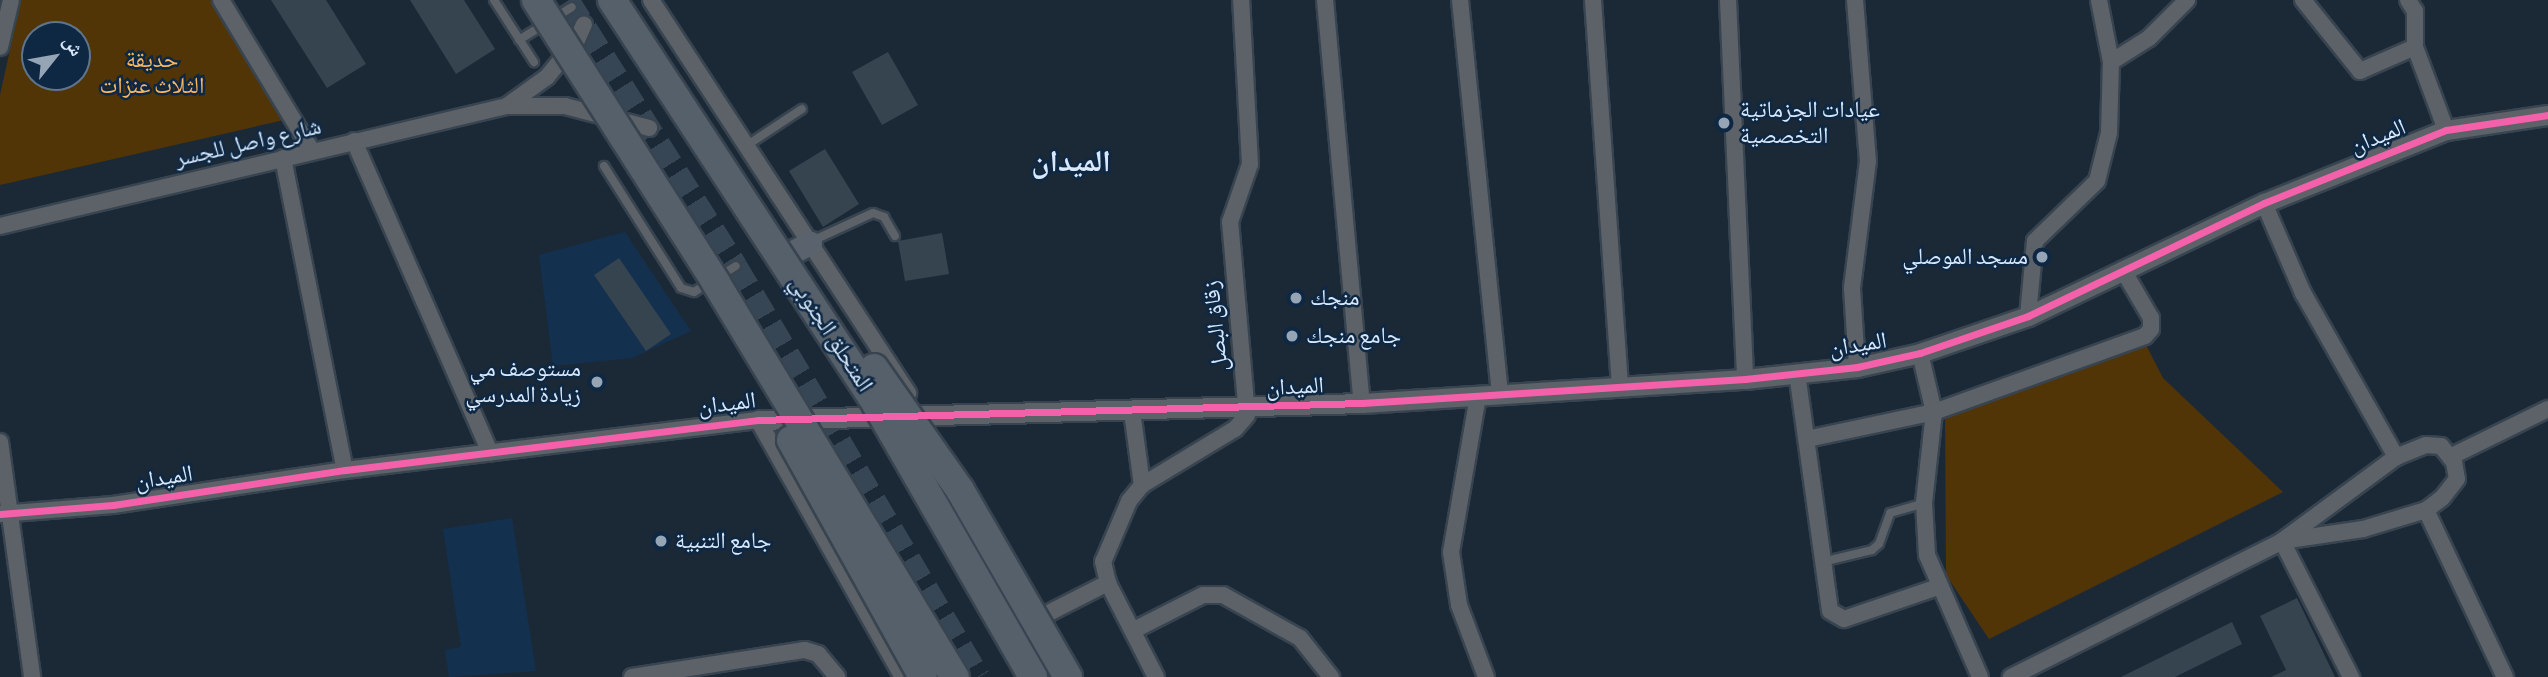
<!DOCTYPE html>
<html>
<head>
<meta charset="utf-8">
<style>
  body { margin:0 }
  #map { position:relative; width:2548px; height:677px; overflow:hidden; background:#1b2937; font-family:"Sofia Sans Condensed","Noto Naskh Arabic",sans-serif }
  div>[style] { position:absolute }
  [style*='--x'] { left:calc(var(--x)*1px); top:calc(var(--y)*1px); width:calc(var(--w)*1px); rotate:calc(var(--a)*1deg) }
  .built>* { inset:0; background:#13314f }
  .green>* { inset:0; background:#513507 }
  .building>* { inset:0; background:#35444f }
  .primary-tunnel>* { height:23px; margin-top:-11.5px; transform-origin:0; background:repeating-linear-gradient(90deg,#374654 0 23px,transparent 0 34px) }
  .roads { filter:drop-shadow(2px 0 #384450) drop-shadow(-2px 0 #384450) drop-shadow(0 2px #384450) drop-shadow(0 -2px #384450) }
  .service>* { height:8px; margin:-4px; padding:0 4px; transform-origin:4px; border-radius:4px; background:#5c6268 }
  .minor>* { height:16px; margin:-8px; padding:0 8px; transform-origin:8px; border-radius:8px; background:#5c6268 }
  .tertiary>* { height:19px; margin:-9.5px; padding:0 9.5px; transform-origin:9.5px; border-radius:9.5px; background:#5c6268 }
  .primary>* { height:23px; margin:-11.5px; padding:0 11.5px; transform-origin:11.5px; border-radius:11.5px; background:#5a636d }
  .bridges { filter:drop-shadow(2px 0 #384450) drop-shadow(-2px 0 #384450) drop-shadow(0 2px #384450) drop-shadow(0 -2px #384450) }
  .motorway-bridge>* { height:28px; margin:-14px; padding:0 14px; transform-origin:14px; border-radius:14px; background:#56606a }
  .cycleway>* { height:7px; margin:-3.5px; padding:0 3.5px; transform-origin:3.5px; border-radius:3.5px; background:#f560ab }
  .dots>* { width:19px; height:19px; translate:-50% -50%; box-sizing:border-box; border:4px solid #0e2844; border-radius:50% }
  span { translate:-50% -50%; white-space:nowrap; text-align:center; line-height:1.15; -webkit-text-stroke:5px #0e2844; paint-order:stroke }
  .park-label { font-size:23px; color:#fbb75e }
  .poi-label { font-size:23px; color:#d8e8fa }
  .left { translate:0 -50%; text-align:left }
  .right { translate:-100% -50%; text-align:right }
  .street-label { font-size:23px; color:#d8e8fa }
  .district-label { font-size:30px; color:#d8e8fa; font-weight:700 }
  .north { position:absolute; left:21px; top:21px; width:70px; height:70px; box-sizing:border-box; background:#0e2844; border:2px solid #5f758d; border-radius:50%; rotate:59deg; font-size:19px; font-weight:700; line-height:28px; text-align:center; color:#d8e8fa }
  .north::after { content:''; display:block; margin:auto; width:24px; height:32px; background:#96a5b6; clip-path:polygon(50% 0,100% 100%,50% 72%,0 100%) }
</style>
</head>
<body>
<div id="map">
  <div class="built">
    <i style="clip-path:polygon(625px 232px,691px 331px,632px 358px,553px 366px,539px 255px)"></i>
    <i style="clip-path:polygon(512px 518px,536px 671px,449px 677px,445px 650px,461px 647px,443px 529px)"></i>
  </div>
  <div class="green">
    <i style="clip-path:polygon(evenodd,21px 0,212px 0,284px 120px,0 185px,0 95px,21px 0,35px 35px,77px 35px,77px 77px,35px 77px,35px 35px)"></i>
    <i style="clip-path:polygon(2144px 341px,2163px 378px,2283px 492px,1989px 639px,1946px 575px,1945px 415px)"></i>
  </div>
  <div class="building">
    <i style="clip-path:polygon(271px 0,326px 0,366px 64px,327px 88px)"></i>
    <i style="clip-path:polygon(410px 0,464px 0,495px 49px,456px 74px)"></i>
    <i style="clip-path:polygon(888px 52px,918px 105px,882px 125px,852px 72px)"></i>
    <i style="clip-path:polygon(825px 149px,859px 204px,823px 227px,789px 171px)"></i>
    <i style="clip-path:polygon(942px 233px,949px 274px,905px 281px,898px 241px)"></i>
    <i style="clip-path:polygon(619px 258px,671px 334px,646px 351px,594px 275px)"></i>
    <i style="clip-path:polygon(2297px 598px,2335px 677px,2271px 677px,2286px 670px,2260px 616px)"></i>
    <i style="clip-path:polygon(2232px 622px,2242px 644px,2175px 677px,2121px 677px)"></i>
  </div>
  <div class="primary-tunnel">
    <i style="--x:568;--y:0;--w:315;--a:57.7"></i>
    <i style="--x:736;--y:266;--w:477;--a:59.4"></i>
  </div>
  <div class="roads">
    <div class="service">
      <i style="--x:494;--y:0;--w:74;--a:57.2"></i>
      <i style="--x:519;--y:40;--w:62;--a:-31.9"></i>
      <i style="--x:746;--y:146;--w:67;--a:-33.5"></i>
      <i style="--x:604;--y:166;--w:144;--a:57.7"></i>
      <i style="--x:681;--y:288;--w:14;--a:17"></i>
      <i style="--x:694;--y:292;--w:49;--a:-31.8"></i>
      <i style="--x:812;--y:241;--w:67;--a:-24.7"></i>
      <i style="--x:873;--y:213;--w:12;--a:20"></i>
      <i style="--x:884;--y:217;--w:22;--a:60"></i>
      <i style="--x:1822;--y:562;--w:51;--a:-13.5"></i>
      <i style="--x:1872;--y:550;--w:9;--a:-41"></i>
      <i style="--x:1879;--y:544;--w:33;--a:-70"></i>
      <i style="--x:1890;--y:513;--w:35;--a:-16"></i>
    </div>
    <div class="minor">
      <i style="--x:221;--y:0;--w:176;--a:58.9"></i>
      <i style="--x:651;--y:0;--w:470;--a:56.8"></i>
      <i style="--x:1325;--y:0;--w:405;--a:84.8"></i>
      <i style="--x:1460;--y:0;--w:395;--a:84.2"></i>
      <i style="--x:1593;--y:0;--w:386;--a:86"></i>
      <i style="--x:1728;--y:0;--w:379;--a:87.4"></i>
      <i style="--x:1855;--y:0;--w:162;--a:85.4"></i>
      <i style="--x:1868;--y:161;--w:128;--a:97.2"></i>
      <i style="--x:1852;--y:288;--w:79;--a:86.4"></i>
      <i style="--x:2303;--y:0;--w:91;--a:51.2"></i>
      <i style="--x:2360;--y:71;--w:60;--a:-23.6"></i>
      <i style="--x:2408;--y:0;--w:13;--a:58"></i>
      <i style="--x:2415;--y:11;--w:36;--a:90"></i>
      <i style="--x:2415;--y:47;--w:89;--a:69.5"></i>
      <i style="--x:0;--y:47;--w:48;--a:-76.8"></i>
      <i style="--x:2111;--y:62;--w:45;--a:-32.3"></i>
      <i style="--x:2149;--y:38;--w:54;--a:-45"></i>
      <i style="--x:508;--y:105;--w:48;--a:-35.7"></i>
      <i style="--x:547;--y:77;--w:48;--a:-51"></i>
      <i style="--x:577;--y:40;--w:17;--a:-66"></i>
      <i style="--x:354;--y:141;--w:340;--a:66.4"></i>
      <i style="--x:283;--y:158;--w:318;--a:78.8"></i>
      <i style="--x:2264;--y:203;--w:98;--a:66.6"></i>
      <i style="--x:2303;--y:293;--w:189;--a:60.4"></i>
      <i style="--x:0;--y:226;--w:521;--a:-13.32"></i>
      <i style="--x:507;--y:106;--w:58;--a:0"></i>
      <i style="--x:565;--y:106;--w:87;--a:14.7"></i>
      <i style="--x:2028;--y:316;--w:75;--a:-84.7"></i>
      <i style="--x:2035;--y:241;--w:86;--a:-44.1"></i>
      <i style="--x:2097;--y:181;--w:49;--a:-76"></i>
      <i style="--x:2109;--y:133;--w:71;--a:-88.4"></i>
      <i style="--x:2111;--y:62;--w:63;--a:-101"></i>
      <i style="--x:1920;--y:353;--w:61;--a:76.7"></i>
      <i style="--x:1934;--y:412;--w:92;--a:96.3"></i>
      <i style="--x:1924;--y:503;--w:52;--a:86.7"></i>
      <i style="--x:1927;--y:555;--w:133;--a:66.5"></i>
      <i style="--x:1797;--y:373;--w:240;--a:82.1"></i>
      <i style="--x:1830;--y:611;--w:16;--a:30"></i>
      <i style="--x:1844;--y:619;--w:99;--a:-18.8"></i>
      <i style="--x:1478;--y:396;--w:158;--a:99.8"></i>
      <i style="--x:1451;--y:552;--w:54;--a:81.4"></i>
      <i style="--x:1459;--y:605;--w:77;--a:69.4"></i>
      <i style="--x:1132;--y:411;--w:75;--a:82.3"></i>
      <i style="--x:1807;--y:439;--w:130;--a:-12"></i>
      <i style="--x:1934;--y:412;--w:224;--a:-19.8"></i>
      <i style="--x:2145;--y:336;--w:9;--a:-49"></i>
      <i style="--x:2151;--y:329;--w:11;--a:-90"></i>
      <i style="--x:2151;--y:318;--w:56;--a:-120.3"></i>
      <i style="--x:0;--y:442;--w:237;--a:82.2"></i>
      <i style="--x:2450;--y:457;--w:109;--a:-26.1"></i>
      <i style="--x:2426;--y:510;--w:185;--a:64.7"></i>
      <i style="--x:0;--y:514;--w:113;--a:-4.6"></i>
      <i style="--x:113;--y:505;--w:235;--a:-8.6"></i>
      <i style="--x:345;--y:470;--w:416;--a:-6.9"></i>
      <i style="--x:758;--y:420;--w:295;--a:60.6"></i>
      <i style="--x:1029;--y:623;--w:89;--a:-26.9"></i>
      <i style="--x:1134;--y:630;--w:77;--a:-26.9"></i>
      <i style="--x:1203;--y:595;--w:20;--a:0"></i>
      <i style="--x:1223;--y:595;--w:88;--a:29.2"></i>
      <i style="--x:1300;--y:638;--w:50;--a:51.5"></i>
      <i style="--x:632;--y:677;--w:175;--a:-8.9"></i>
      <i style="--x:805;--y:650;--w:14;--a:17"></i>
      <i style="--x:818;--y:654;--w:30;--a:50"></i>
      <i style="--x:1156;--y:677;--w:106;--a:-117.1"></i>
      <i style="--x:1108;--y:583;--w:22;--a:-103"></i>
      <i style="--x:1103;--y:562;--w:66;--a:-66.9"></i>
      <i style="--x:1129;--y:501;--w:21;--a:-51"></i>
      <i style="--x:1142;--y:485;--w:109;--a:-31.1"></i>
      <i style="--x:1235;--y:429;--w:18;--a:-49"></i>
      <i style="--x:1247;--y:415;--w:194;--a:-95"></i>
      <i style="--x:1230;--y:222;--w:61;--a:-71"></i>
      <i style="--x:1250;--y:164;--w:164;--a:-93.1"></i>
      <i style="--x:2011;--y:677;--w:303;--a:-26.6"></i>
      <i style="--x:2282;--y:541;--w:142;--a:-36.4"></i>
      <i style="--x:2396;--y:457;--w:32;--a:-22"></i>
      <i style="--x:2426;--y:445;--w:15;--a:4"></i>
      <i style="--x:2441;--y:446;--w:21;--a:51"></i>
      <i style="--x:2454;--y:462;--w:17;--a:80"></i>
      <i style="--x:2457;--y:479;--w:24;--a:128"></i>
      <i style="--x:2442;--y:498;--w:20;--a:143"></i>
      <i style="--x:2426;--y:510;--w:66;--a:163.2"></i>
      <i style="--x:2363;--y:529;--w:82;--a:171.6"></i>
      <i style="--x:2282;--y:541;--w:153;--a:63.1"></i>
    </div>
    <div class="tertiary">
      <i style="--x:758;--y:420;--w:604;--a:-1.61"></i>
      <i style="--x:1362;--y:403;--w:384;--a:-3.6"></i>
      <i style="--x:1745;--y:379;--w:113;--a:-6.1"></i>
      <i style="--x:1857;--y:367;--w:65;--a:-12.5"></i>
      <i style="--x:1920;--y:353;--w:114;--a:-18.9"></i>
      <i style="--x:2028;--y:316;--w:262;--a:-25.6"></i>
      <i style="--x:2264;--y:203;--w:196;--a:-21.9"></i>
      <i style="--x:2446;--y:130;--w:103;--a:-8.4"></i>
    </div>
    <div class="primary">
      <i style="--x:787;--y:255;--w:26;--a:-28"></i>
    </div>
  </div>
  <div class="bridges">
    <div class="motorway-bridge">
      <i style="--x:536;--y:0;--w:335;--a:57.5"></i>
      <i style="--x:716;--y:283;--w:461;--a:58.8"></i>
      <i style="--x:612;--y:0;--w:483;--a:56.8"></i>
      <i style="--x:876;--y:404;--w:315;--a:60.1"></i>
      <i style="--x:874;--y:368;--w:149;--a:54.8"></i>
      <i style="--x:960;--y:490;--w:216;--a:60"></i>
      <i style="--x:791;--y:440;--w:271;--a:60.9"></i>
    </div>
  </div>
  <div class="cycleway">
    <i style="--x:0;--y:514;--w:113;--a:-4.6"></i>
    <i style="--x:113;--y:505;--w:235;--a:-8.6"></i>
    <i style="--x:345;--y:470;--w:416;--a:-6.9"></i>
    <i style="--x:758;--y:420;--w:604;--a:-1.61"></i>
    <i style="--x:1362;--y:403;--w:384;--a:-3.6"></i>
    <i style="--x:1745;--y:379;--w:113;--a:-6.1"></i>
    <i style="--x:1857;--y:367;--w:65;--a:-12.5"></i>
    <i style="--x:1920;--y:353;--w:114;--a:-18.9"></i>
    <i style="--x:2028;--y:316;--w:262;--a:-25.6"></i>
    <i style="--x:2264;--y:203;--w:196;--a:-21.9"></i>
    <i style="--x:2446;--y:130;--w:103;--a:-8.4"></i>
  </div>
  <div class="dots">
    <i style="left:1724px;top:123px;background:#96a5b6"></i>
    <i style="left:2042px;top:257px;background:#96a5b6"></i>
    <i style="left:1296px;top:298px;background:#96a5b6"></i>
    <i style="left:1292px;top:336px;background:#96a5b6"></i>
    <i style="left:597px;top:382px;background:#96a5b6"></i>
    <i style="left:661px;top:541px;background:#96a5b6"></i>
  </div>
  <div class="park-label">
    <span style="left:152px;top:73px">حديقة<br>الثلاث عنزات</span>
  </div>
  <div class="poi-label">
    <span class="left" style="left:1740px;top:123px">عيادات الجزماتية<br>التخصصية</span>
    <span class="right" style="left:2028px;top:257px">مسجد الموصلي</span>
    <span class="left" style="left:1310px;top:298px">منجك</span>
    <span class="left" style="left:1306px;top:336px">جامع منجك</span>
    <span class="right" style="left:581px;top:382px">مستوصف مي<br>زيادة المدرسي</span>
    <span class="left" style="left:675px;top:541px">جامع التنبية</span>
  </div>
  <div class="street-label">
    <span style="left:2378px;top:137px;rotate:-22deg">الميدان</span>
    <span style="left:248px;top:143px;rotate:-13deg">شارع واصل للجسر</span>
    <span style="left:1216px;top:326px;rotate:-96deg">زقاق البصل</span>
    <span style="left:831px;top:334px;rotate:57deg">المتحلق الجنوبي</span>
    <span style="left:1858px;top:345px;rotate:-9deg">الميدان</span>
    <span style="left:1295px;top:387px;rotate:-3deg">الميدان</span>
    <span style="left:727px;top:404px;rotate:-7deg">الميدان</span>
    <span style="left:164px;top:478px;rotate:-9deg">الميدان</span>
  </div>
  <div class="district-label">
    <span style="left:1071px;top:162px">الميدان</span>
  </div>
  <div class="north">ش</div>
</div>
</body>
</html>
